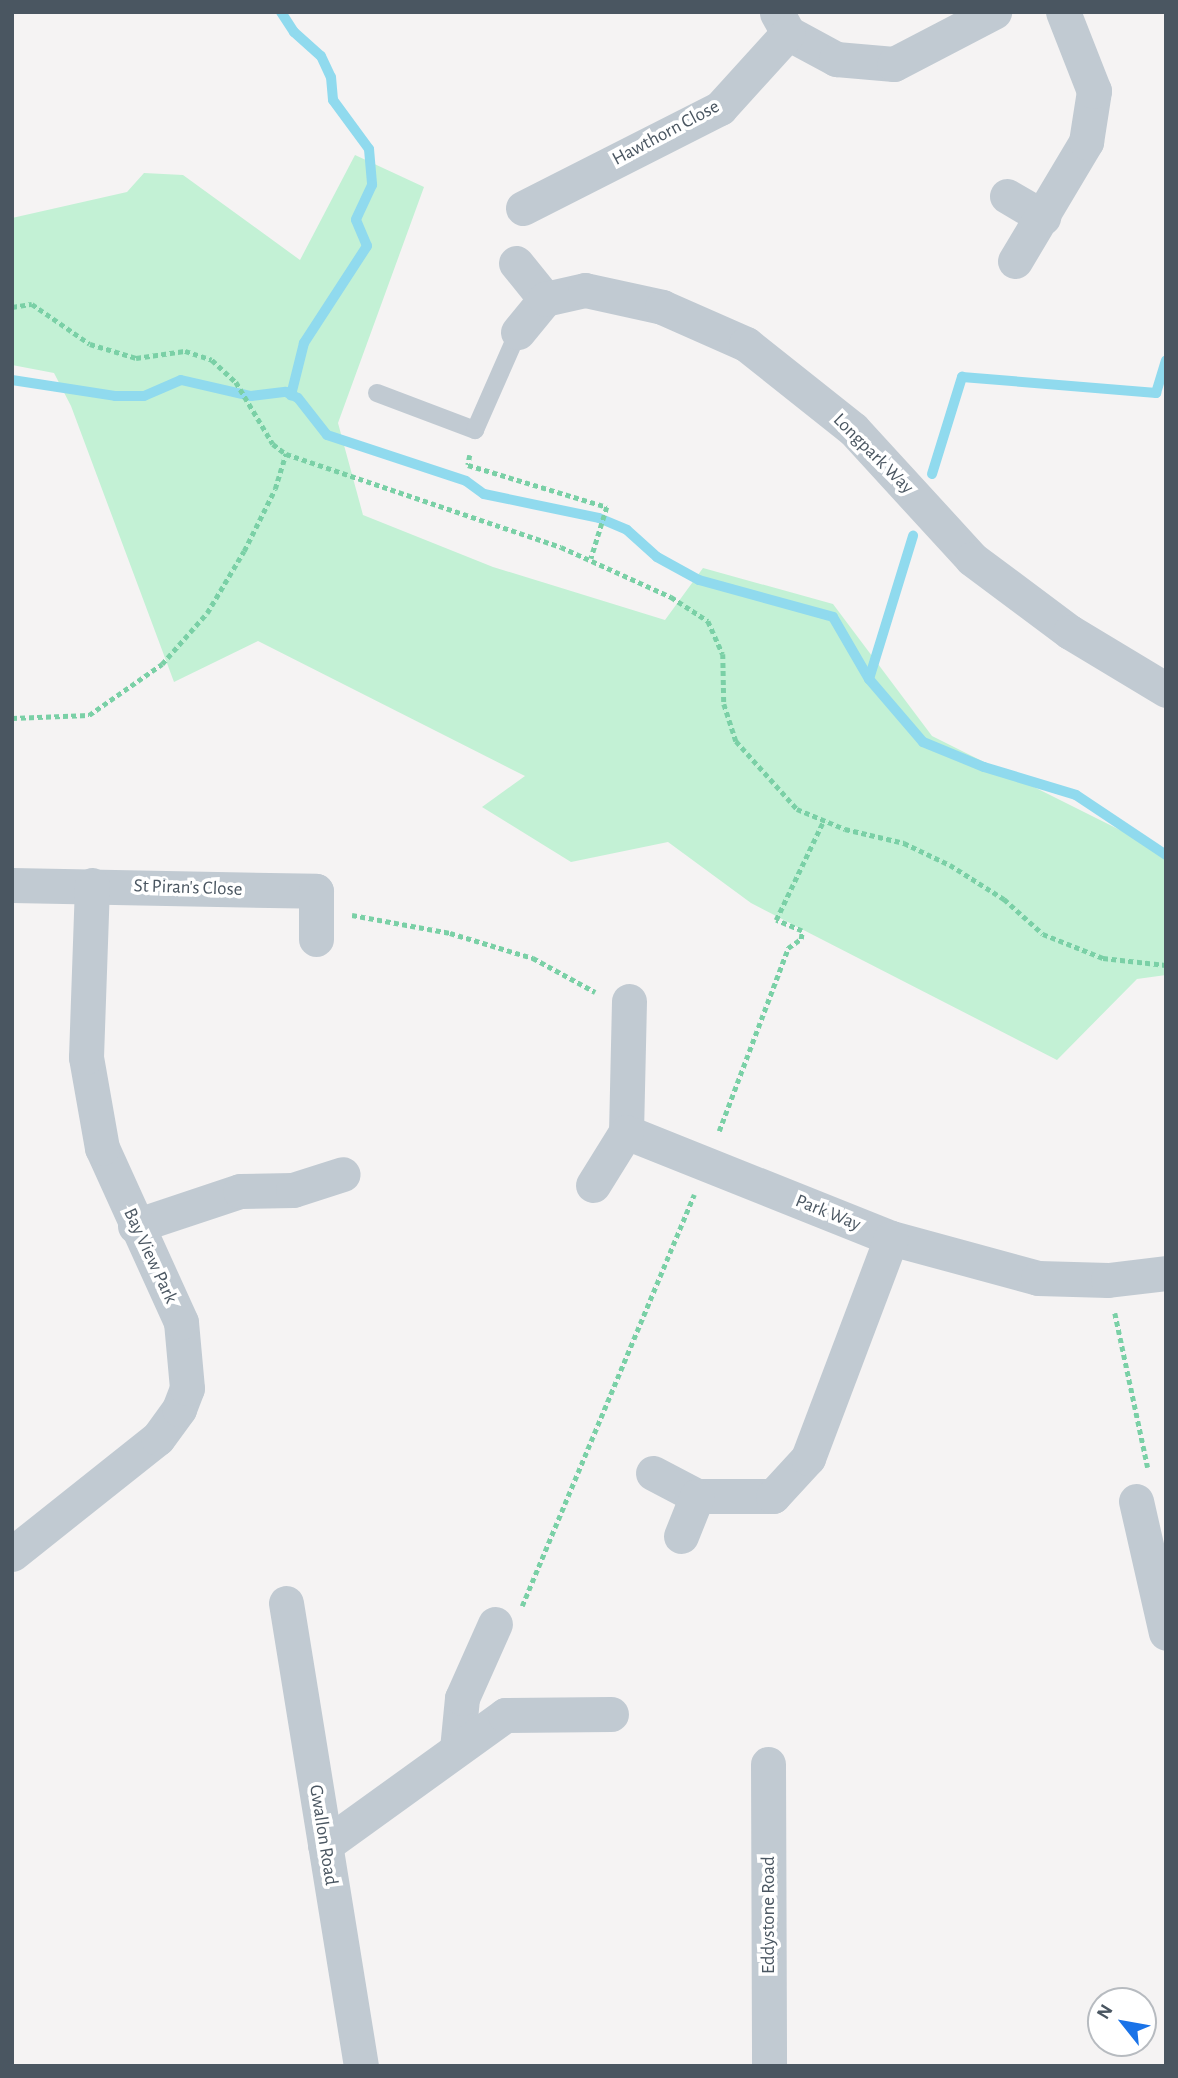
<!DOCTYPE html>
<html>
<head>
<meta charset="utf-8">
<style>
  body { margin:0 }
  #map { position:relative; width:1178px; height:2078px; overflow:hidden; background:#f5f3f3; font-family:"Alegreya Sans",sans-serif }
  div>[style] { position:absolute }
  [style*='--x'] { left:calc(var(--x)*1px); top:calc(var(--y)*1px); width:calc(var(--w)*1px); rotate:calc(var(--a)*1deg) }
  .green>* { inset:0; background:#c3f1d5 }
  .stream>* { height:10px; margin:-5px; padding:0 5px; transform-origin:5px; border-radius:5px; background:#90daee }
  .path>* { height:4.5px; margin-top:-2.25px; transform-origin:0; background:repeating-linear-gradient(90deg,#7ad0a6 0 5px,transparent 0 8.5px) }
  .service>* { height:18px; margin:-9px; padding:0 9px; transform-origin:9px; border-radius:9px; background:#c1cad2 }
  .minor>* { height:35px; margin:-17.5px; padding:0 17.5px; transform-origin:17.5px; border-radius:17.5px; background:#c1cad2 }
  span { translate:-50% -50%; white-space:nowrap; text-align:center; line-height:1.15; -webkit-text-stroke:7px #fff; paint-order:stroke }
  .street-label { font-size:19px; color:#4a5661 }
  .frame { position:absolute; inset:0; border:14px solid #4a5661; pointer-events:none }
  .north { position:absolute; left:1087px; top:1987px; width:70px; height:70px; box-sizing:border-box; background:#fff; border:2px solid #b7bbc0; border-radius:50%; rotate:301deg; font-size:19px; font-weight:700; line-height:28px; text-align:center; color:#4a5661 }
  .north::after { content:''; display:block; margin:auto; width:24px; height:32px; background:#1a73e8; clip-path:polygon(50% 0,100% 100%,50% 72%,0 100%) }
</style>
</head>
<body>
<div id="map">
  <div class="green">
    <i style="clip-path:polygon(355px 155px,424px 187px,338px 423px,363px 515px,493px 567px,665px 620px,703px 568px,833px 604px,932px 736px,1166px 853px,1166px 975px,1137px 979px,1057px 1060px,751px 903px,668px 842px,571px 862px,482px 807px,525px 776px,258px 641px,174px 682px,71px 406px,54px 373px,12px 365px,12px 218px,127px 192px,144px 173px,183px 175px,300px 260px)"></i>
  </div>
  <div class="stream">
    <i style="--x:281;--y:12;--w:24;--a:57"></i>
    <i style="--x:294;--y:32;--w:36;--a:42"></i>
    <i style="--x:321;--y:56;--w:23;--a:65"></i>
    <i style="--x:331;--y:77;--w:23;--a:85"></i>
    <i style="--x:333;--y:100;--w:61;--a:53.7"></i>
    <i style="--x:369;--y:149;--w:36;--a:85"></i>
    <i style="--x:372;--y:185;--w:38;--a:115"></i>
    <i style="--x:356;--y:220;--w:28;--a:67"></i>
    <i style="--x:367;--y:246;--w:116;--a:123"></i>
    <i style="--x:304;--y:343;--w:54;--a:104"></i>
    <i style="--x:12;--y:380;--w:104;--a:8.8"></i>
    <i style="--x:115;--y:396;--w:29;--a:0"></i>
    <i style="--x:144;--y:396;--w:40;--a:-23.4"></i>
    <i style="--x:181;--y:380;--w:72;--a:12.9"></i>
    <i style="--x:251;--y:396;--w:35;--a:-7"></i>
    <i style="--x:286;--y:392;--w:13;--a:27"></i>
    <i style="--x:298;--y:398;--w:47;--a:51.9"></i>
    <i style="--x:327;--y:435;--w:146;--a:18.3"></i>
    <i style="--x:466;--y:481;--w:22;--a:36"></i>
    <i style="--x:484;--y:494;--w:117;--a:11.8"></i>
    <i style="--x:599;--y:518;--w:30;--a:23"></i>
    <i style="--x:627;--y:530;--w:40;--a:42"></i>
    <i style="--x:657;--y:557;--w:48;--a:28.7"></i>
    <i style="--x:699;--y:580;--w:139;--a:15.4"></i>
    <i style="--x:833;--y:617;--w:72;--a:59.9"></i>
    <i style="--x:869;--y:679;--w:83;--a:49.4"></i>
    <i style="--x:923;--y:742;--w:66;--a:22.3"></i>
    <i style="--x:984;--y:767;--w:96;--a:16.9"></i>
    <i style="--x:1076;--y:795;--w:108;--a:33.7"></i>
    <i style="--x:932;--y:474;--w:102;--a:-72.8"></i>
    <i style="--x:962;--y:377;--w:195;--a:4.7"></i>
    <i style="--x:1156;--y:393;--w:34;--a:-73"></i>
    <i style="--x:869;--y:679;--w:150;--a:-72.9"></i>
  </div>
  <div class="path">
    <i style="--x:12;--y:307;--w:20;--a:-9"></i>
    <i style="--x:32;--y:304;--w:70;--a:34.6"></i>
    <i style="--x:90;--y:344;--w:48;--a:16.9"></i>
    <i style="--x:136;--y:358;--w:49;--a:-8.1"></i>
    <i style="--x:185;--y:351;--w:28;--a:18"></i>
    <i style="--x:212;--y:360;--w:33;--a:43"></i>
    <i style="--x:236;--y:382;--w:72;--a:59.2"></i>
    <i style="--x:273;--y:444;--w:16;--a:38"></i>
    <i style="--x:286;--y:454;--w:290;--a:18.7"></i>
    <i style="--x:561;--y:547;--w:121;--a:24.4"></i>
    <i style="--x:671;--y:597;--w:44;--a:33"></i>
    <i style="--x:708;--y:621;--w:36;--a:66"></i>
    <i style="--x:723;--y:654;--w:50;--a:88.9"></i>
    <i style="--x:724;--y:704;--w:39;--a:72"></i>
    <i style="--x:736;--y:741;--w:91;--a:48.1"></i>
    <i style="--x:797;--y:809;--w:52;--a:22.6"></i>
    <i style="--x:845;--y:829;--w:61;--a:13.3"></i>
    <i style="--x:904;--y:843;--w:51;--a:25.6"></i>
    <i style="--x:950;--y:865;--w:64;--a:32.2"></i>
    <i style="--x:1004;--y:899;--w:52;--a:41.9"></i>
    <i style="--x:1043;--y:934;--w:65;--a:21.8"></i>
    <i style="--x:1103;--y:958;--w:63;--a:6.3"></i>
    <i style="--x:470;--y:455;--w:10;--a:101"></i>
    <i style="--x:468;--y:465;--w:145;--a:16.8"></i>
    <i style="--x:607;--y:507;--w:54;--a:107.1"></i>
    <i style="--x:12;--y:718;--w:77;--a:-2.2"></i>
    <i style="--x:89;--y:715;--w:89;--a:-34.9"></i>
    <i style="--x:162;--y:664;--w:68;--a:-48.6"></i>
    <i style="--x:207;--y:613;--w:72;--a:-59.2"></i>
    <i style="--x:244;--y:551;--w:69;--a:-63.4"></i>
    <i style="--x:275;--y:489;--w:37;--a:-73"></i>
    <i style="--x:352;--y:915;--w:100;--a:10.4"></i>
    <i style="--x:450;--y:933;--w:87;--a:16.8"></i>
    <i style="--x:533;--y:958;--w:71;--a:28.7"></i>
    <i style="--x:719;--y:1131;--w:196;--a:-69.3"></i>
    <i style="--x:788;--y:948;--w:16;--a:-35"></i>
    <i style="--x:801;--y:939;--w:8;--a:-83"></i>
    <i style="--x:802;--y:931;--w:28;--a:-157"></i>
    <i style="--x:776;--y:920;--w:111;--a:-64.4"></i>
    <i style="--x:1115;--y:1313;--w:158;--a:78"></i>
    <i style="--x:522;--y:1606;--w:446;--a:-67.3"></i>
  </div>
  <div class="service">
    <i style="--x:377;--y:393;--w:105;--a:20.7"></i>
    <i style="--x:475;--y:430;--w:107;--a:-66.3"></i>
  </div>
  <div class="minor">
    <i style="--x:777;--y:13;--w:23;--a:61"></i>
    <i style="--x:788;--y:33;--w:55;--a:28.4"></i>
    <i style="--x:836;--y:59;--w:58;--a:4.9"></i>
    <i style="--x:894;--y:64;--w:113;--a:-27.5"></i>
    <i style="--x:1007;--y:196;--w:42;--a:30.3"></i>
    <i style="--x:523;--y:208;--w:221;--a:-26.9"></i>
    <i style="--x:720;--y:108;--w:101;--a:-47.8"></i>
    <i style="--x:1015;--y:261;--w:139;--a:-59.2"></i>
    <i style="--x:1086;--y:142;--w:52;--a:-81.1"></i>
    <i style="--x:1094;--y:91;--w:85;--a:-111.4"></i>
    <i style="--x:516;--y:263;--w:46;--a:51.1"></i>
    <i style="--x:518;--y:332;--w:43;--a:-50.7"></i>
    <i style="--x:545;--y:299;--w:41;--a:-12.7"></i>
    <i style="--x:585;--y:290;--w:79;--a:12.4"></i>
    <i style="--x:662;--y:307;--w:92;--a:23.8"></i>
    <i style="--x:746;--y:344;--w:137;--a:38.5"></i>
    <i style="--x:853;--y:429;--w:176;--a:47.5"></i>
    <i style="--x:972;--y:559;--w:122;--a:36.7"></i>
    <i style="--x:1070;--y:632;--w:112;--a:31.1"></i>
    <i style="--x:12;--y:885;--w:304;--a:1.1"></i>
    <i style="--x:316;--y:891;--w:48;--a:90"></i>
    <i style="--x:629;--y:1001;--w:131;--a:91.3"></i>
    <i style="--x:626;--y:1132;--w:285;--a:21.8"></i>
    <i style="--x:891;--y:1238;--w:152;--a:15.2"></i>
    <i style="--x:1038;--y:1278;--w:70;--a:1.6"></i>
    <i style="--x:1108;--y:1280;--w:58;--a:-6.9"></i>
    <i style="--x:593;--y:1185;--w:62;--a:-58.1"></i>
    <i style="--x:135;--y:1226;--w:111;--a:-18.4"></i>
    <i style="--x:240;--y:1191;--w:53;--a:-1.1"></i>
    <i style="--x:293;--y:1190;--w:52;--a:-17.7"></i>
    <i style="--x:653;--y:1473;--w:50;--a:27.6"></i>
    <i style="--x:697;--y:1496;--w:76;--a:0"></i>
    <i style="--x:773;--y:1496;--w:52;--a:-47.4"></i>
    <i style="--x:808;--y:1458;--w:235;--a:-69.3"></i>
    <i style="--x:1136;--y:1501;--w:135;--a:77.2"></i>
    <i style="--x:681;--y:1536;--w:43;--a:-68.2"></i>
    <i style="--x:12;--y:1554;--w:186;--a:-38.5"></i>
    <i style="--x:158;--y:1438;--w:36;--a:-54"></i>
    <i style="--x:179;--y:1409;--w:22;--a:-69"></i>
    <i style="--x:187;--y:1388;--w:66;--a:-95.2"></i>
    <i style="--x:181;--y:1322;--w:191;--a:-114.4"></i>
    <i style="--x:102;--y:1148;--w:92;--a:-100"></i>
    <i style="--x:86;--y:1057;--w:172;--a:-88"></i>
    <i style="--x:286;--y:1603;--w:469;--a:80.8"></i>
    <i style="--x:457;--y:1749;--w:51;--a:-84.4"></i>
    <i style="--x:462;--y:1698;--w:81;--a:-66"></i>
    <i style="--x:768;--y:1764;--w:302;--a:89.8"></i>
    <i style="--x:325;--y:1845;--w:222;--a:-35.8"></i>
    <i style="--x:505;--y:1715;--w:106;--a:-0.5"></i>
  </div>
  <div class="street-label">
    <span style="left:666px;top:133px;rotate:-28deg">Hawthorn Close</span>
    <span style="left:873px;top:454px;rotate:45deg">Longpark Way</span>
    <span style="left:188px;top:888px;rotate:2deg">St Piran's Close</span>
    <span style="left:828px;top:1213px;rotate:22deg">Park Way</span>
    <span style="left:150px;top:1256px;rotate:65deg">Bay View Park</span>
    <span style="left:323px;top:1835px;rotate:81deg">Gwallon Road</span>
    <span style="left:769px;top:1915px;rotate:-90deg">Eddystone Road</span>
  </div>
  <div class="frame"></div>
  <div class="north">N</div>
</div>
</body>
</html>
